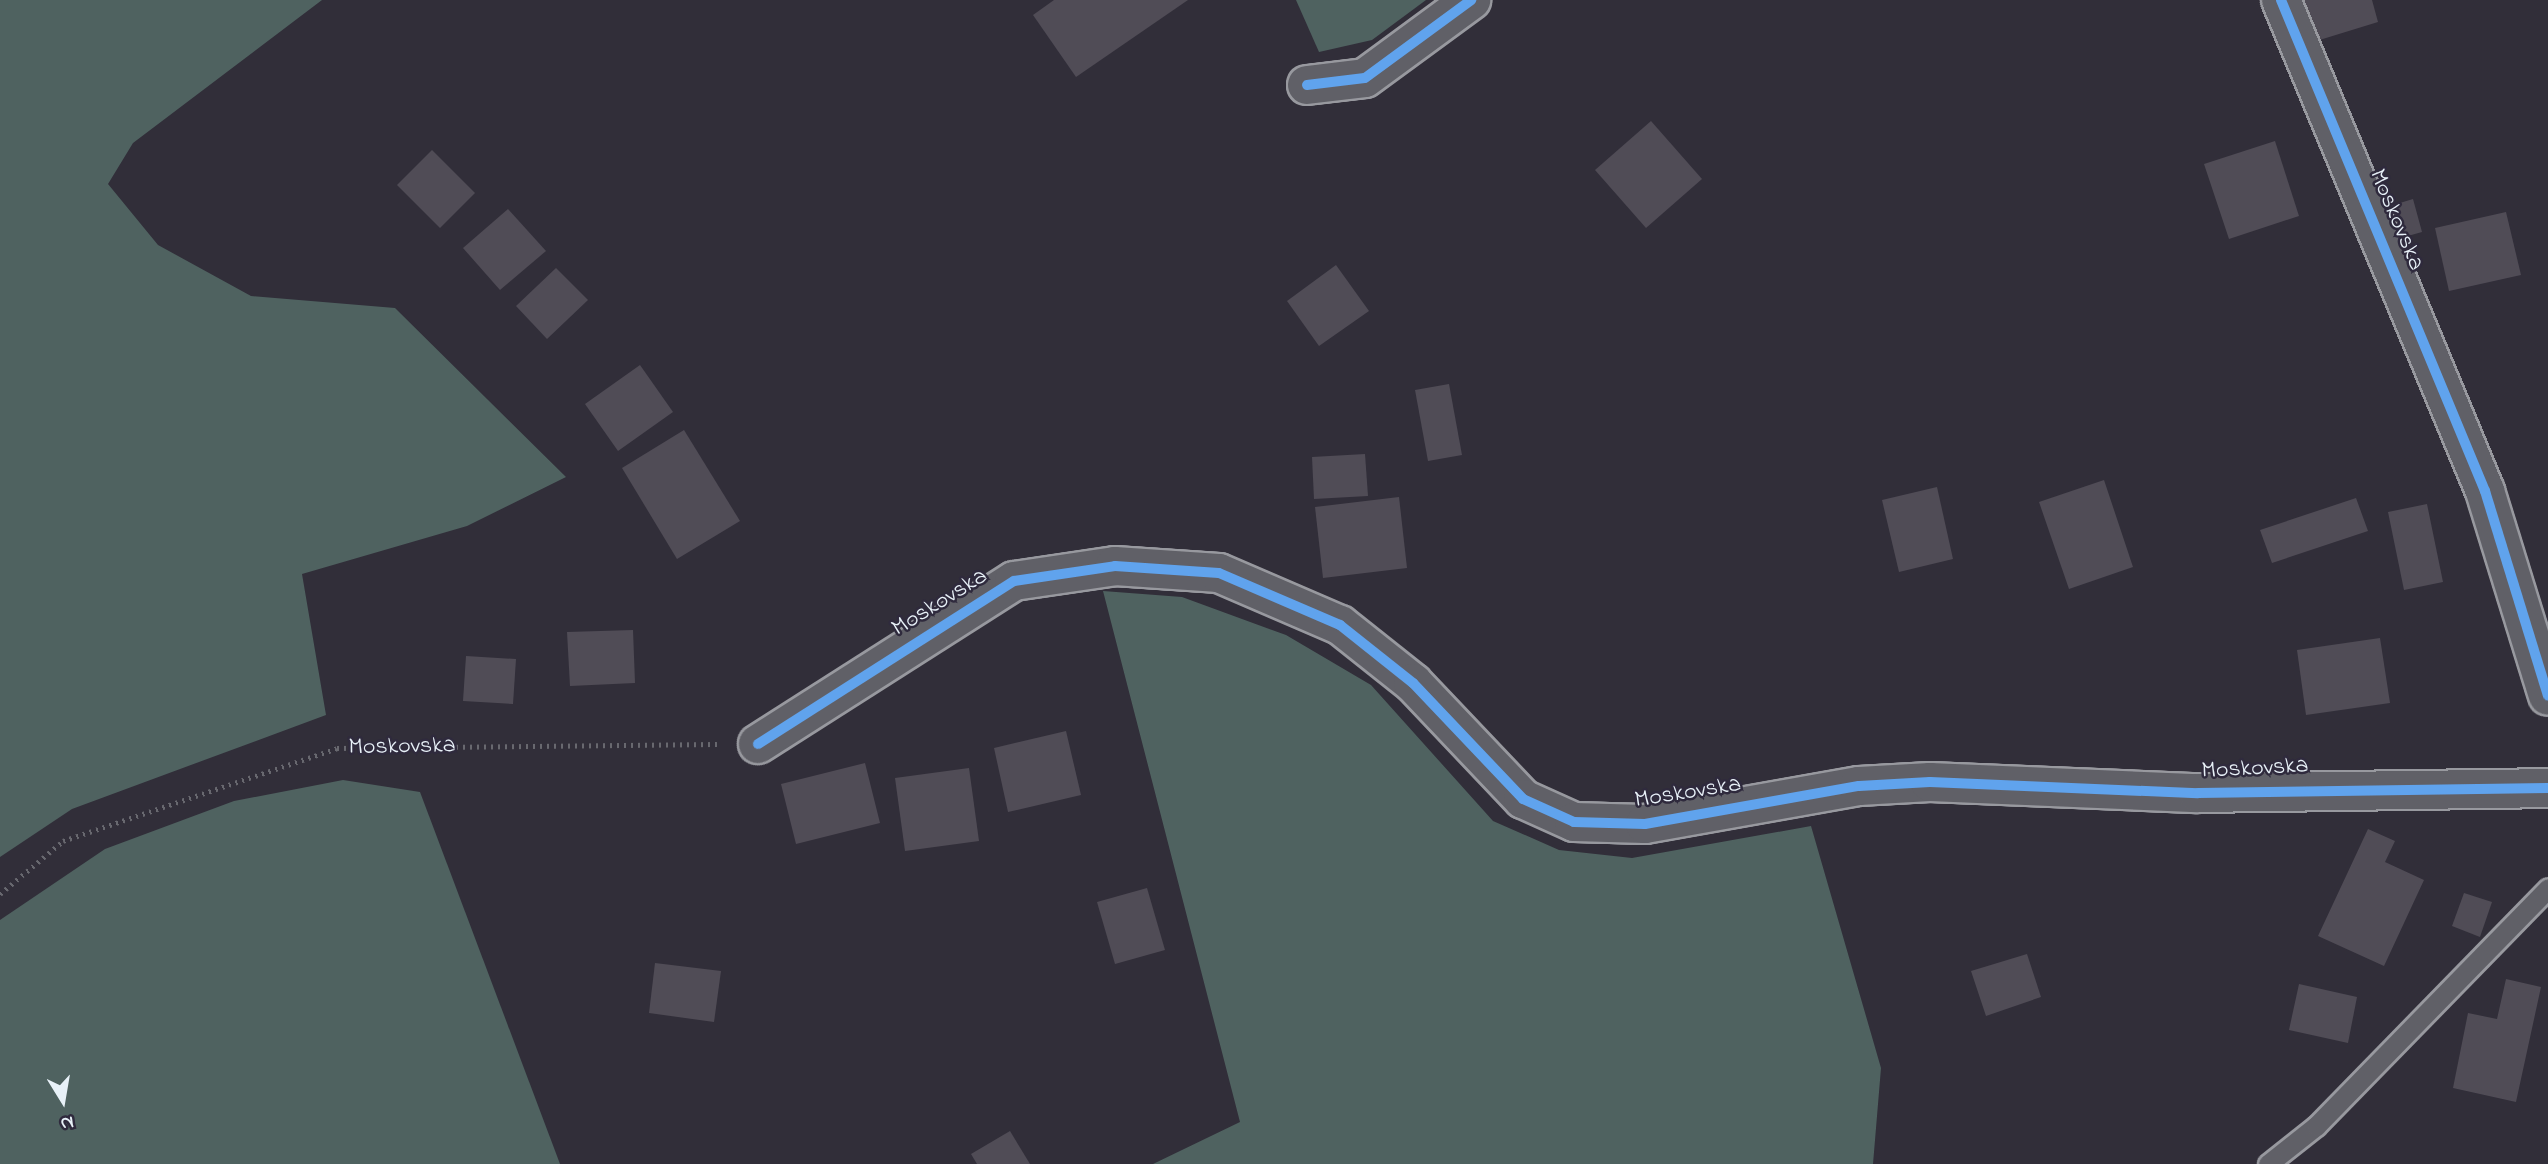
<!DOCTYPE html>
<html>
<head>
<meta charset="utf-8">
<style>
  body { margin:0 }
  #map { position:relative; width:2548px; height:1164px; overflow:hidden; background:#312e39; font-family:"Indie Flower",sans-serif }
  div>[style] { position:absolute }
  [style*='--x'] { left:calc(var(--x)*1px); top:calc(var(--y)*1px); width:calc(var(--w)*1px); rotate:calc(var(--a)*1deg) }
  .green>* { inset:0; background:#4f6260 }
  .building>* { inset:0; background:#504c56 }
  .path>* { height:4.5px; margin-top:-2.25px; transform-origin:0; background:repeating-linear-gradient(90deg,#68686f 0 2px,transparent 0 7px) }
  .roads { filter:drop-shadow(2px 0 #98999f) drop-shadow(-2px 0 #98999f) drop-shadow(0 2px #98999f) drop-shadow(0 -2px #98999f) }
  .service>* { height:19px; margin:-9.5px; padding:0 9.5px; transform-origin:9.5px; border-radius:9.5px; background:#606067 }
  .minor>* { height:38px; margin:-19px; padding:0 19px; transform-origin:19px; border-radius:19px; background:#606067 }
  .cycleway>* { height:10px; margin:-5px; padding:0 5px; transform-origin:5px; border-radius:5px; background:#60a3ed }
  span { translate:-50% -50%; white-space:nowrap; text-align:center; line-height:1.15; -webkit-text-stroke:5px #2f2a3d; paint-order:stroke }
  .street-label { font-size:24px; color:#e8f1f8 }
  .north { position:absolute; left:28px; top:1066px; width:70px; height:70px; -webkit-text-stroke:5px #2f2a3d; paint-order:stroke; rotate:169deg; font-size:19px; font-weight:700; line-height:28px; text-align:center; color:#e8f1f8 }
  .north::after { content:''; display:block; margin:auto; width:24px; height:32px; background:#e8f1f8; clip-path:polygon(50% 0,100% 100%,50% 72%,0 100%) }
</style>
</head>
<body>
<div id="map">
  <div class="green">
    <i style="clip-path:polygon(0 0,322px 0,133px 143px,108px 184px,158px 245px,251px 296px,395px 308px,566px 477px,467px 526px,302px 574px,326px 715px,72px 809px,0 857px)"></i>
    <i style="clip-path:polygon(1296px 0,1426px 0,1372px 40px,1319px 52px)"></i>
    <i style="clip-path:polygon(1103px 591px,1182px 597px,1286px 635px,1371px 685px,1493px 821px,1559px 850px,1632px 858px,1811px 826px,1881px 1068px,1873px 1164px,1153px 1164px,1240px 1122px)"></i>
    <i style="clip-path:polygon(343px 780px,420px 792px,560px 1164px,0 1164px,0 920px,105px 849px,234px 801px)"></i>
  </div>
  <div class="building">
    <i style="clip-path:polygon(1054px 0,1188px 0,1076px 77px,1033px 15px)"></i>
    <i style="clip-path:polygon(2300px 0,2372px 0,2378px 22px,2313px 42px)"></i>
    <i style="clip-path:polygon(1651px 121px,1702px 179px,1646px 228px,1595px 170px)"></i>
    <i style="clip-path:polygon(2275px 141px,2299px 216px,2229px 239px,2204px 164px)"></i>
    <i style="clip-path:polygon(432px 150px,475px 193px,440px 228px,397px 185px)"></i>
    <i style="clip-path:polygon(2413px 199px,2422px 232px,2390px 241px,2380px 209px)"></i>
    <i style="clip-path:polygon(508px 209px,546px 251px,500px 290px,463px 248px)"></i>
    <i style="clip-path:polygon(2506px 212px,2521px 275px,2449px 291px,2435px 228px)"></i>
    <i style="clip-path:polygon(1336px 265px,1369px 311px,1319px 346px,1287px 301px)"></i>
    <i style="clip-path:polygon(556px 268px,588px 300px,547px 339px,516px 306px)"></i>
    <i style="clip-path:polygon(640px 365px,673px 412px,618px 451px,585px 404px)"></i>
    <i style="clip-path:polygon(1449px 384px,1462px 455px,1428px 461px,1415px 390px)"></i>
    <i style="clip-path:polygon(684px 430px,740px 521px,677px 559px,622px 468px)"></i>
    <i style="clip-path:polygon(1365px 454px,1368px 496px,1314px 499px,1312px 457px)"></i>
    <i style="clip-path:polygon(2104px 480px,2133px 567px,2069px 589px,2039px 502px)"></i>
    <i style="clip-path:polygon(1937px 487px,1953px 559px,1899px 572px,1882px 500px)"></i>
    <i style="clip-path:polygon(1399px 497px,1407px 568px,1323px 578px,1315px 507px)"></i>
    <i style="clip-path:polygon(2356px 498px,2368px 531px,2272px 563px,2260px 530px)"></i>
    <i style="clip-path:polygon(2427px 504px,2443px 582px,2404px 590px,2388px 512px)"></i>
    <i style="clip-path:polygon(633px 630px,635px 683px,570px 686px,567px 632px)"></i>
    <i style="clip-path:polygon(2380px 638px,2390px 703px,2306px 715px,2297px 650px)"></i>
    <i style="clip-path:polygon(466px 656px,516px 659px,513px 704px,463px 701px)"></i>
    <i style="clip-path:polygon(1066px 731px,1081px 795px,1008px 812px,994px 748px)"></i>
    <i style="clip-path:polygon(865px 763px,880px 823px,796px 844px,781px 784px)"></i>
    <i style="clip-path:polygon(969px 768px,979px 841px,905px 851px,895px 778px)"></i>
    <i style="clip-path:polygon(2368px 829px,2395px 841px,2385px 862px,2424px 880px,2384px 966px,2318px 936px)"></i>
    <i style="clip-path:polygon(1147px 888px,1165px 950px,1115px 964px,1097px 902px)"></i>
    <i style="clip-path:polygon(2464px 893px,2492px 902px,2480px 937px,2452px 926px)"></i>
    <i style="clip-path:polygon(2027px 954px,2041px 997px,1986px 1016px,1971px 971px)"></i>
    <i style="clip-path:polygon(655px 963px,721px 971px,714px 1022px,649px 1013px)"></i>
    <i style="clip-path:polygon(2506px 979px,2541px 987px,2516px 1102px,2453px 1088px,2468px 1013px,2497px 1019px)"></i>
    <i style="clip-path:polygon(2299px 984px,2357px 997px,2348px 1043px,2289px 1030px)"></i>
    <i style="clip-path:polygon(1010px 1131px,1030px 1164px,977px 1164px,971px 1154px)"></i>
  </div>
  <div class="path">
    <i style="--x:0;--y:894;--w:82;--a:-40.1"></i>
    <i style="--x:63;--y:841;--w:289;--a:-18.7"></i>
    <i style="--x:337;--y:748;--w:380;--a:-0.6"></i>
  </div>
  <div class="roads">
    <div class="service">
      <i style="--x:2268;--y:1164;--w:61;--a:-38.4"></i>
      <i style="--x:2316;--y:1126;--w:332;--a:-45.7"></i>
    </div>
    <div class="minor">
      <i style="--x:2281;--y:0;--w:532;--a:67.44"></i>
      <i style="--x:2485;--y:491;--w:214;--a:72.9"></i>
      <i style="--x:1307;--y:85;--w:58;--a:-6.9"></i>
      <i style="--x:1365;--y:78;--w:132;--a:-36.3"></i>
      <i style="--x:758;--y:744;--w:303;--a:-32.5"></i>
      <i style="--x:1014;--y:581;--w:102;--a:-8.4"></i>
      <i style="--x:1115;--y:566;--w:104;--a:3.9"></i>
      <i style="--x:1219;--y:573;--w:132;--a:23.3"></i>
      <i style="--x:1340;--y:625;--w:93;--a:38.5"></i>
      <i style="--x:1413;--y:683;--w:160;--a:46.5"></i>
      <i style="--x:1523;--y:799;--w:56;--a:24.3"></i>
      <i style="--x:1574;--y:822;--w:71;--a:1.6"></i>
      <i style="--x:1645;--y:824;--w:217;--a:-10.1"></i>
      <i style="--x:1859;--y:786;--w:71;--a:-3.2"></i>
      <i style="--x:1930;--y:782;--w:268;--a:2.4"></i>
      <i style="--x:2198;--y:793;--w:350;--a:-0.8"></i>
    </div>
  </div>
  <div class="cycleway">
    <i style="--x:2281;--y:0;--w:532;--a:67.44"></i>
    <i style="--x:2485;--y:491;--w:214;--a:72.9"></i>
    <i style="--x:1307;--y:85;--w:58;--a:-6.9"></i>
    <i style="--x:1365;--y:78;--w:132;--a:-36.3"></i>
    <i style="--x:758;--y:744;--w:303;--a:-32.5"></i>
    <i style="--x:1014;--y:581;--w:102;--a:-8.4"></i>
    <i style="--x:1115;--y:566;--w:104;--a:3.9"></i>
    <i style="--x:1219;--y:573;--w:132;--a:23.3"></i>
    <i style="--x:1340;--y:625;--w:93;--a:38.5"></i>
    <i style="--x:1413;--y:683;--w:160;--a:46.5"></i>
    <i style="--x:1523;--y:799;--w:56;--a:24.3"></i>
    <i style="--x:1574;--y:822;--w:71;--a:1.6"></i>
    <i style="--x:1645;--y:824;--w:217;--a:-10.1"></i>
    <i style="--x:1859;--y:786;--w:71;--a:-3.2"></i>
    <i style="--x:1930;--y:782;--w:268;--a:2.4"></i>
    <i style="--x:2198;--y:793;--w:350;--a:-0.8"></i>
  </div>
  <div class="street-label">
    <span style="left:2396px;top:220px;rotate:67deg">Moskovska</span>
    <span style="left:940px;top:603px;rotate:-32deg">Moskovska</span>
    <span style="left:402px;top:747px;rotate:-1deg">Moskovska</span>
    <span style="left:2255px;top:769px;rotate:-3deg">Moskovska</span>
    <span style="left:1688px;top:793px;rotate:-9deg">Moskovska</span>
  </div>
  <div class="north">N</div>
</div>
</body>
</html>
